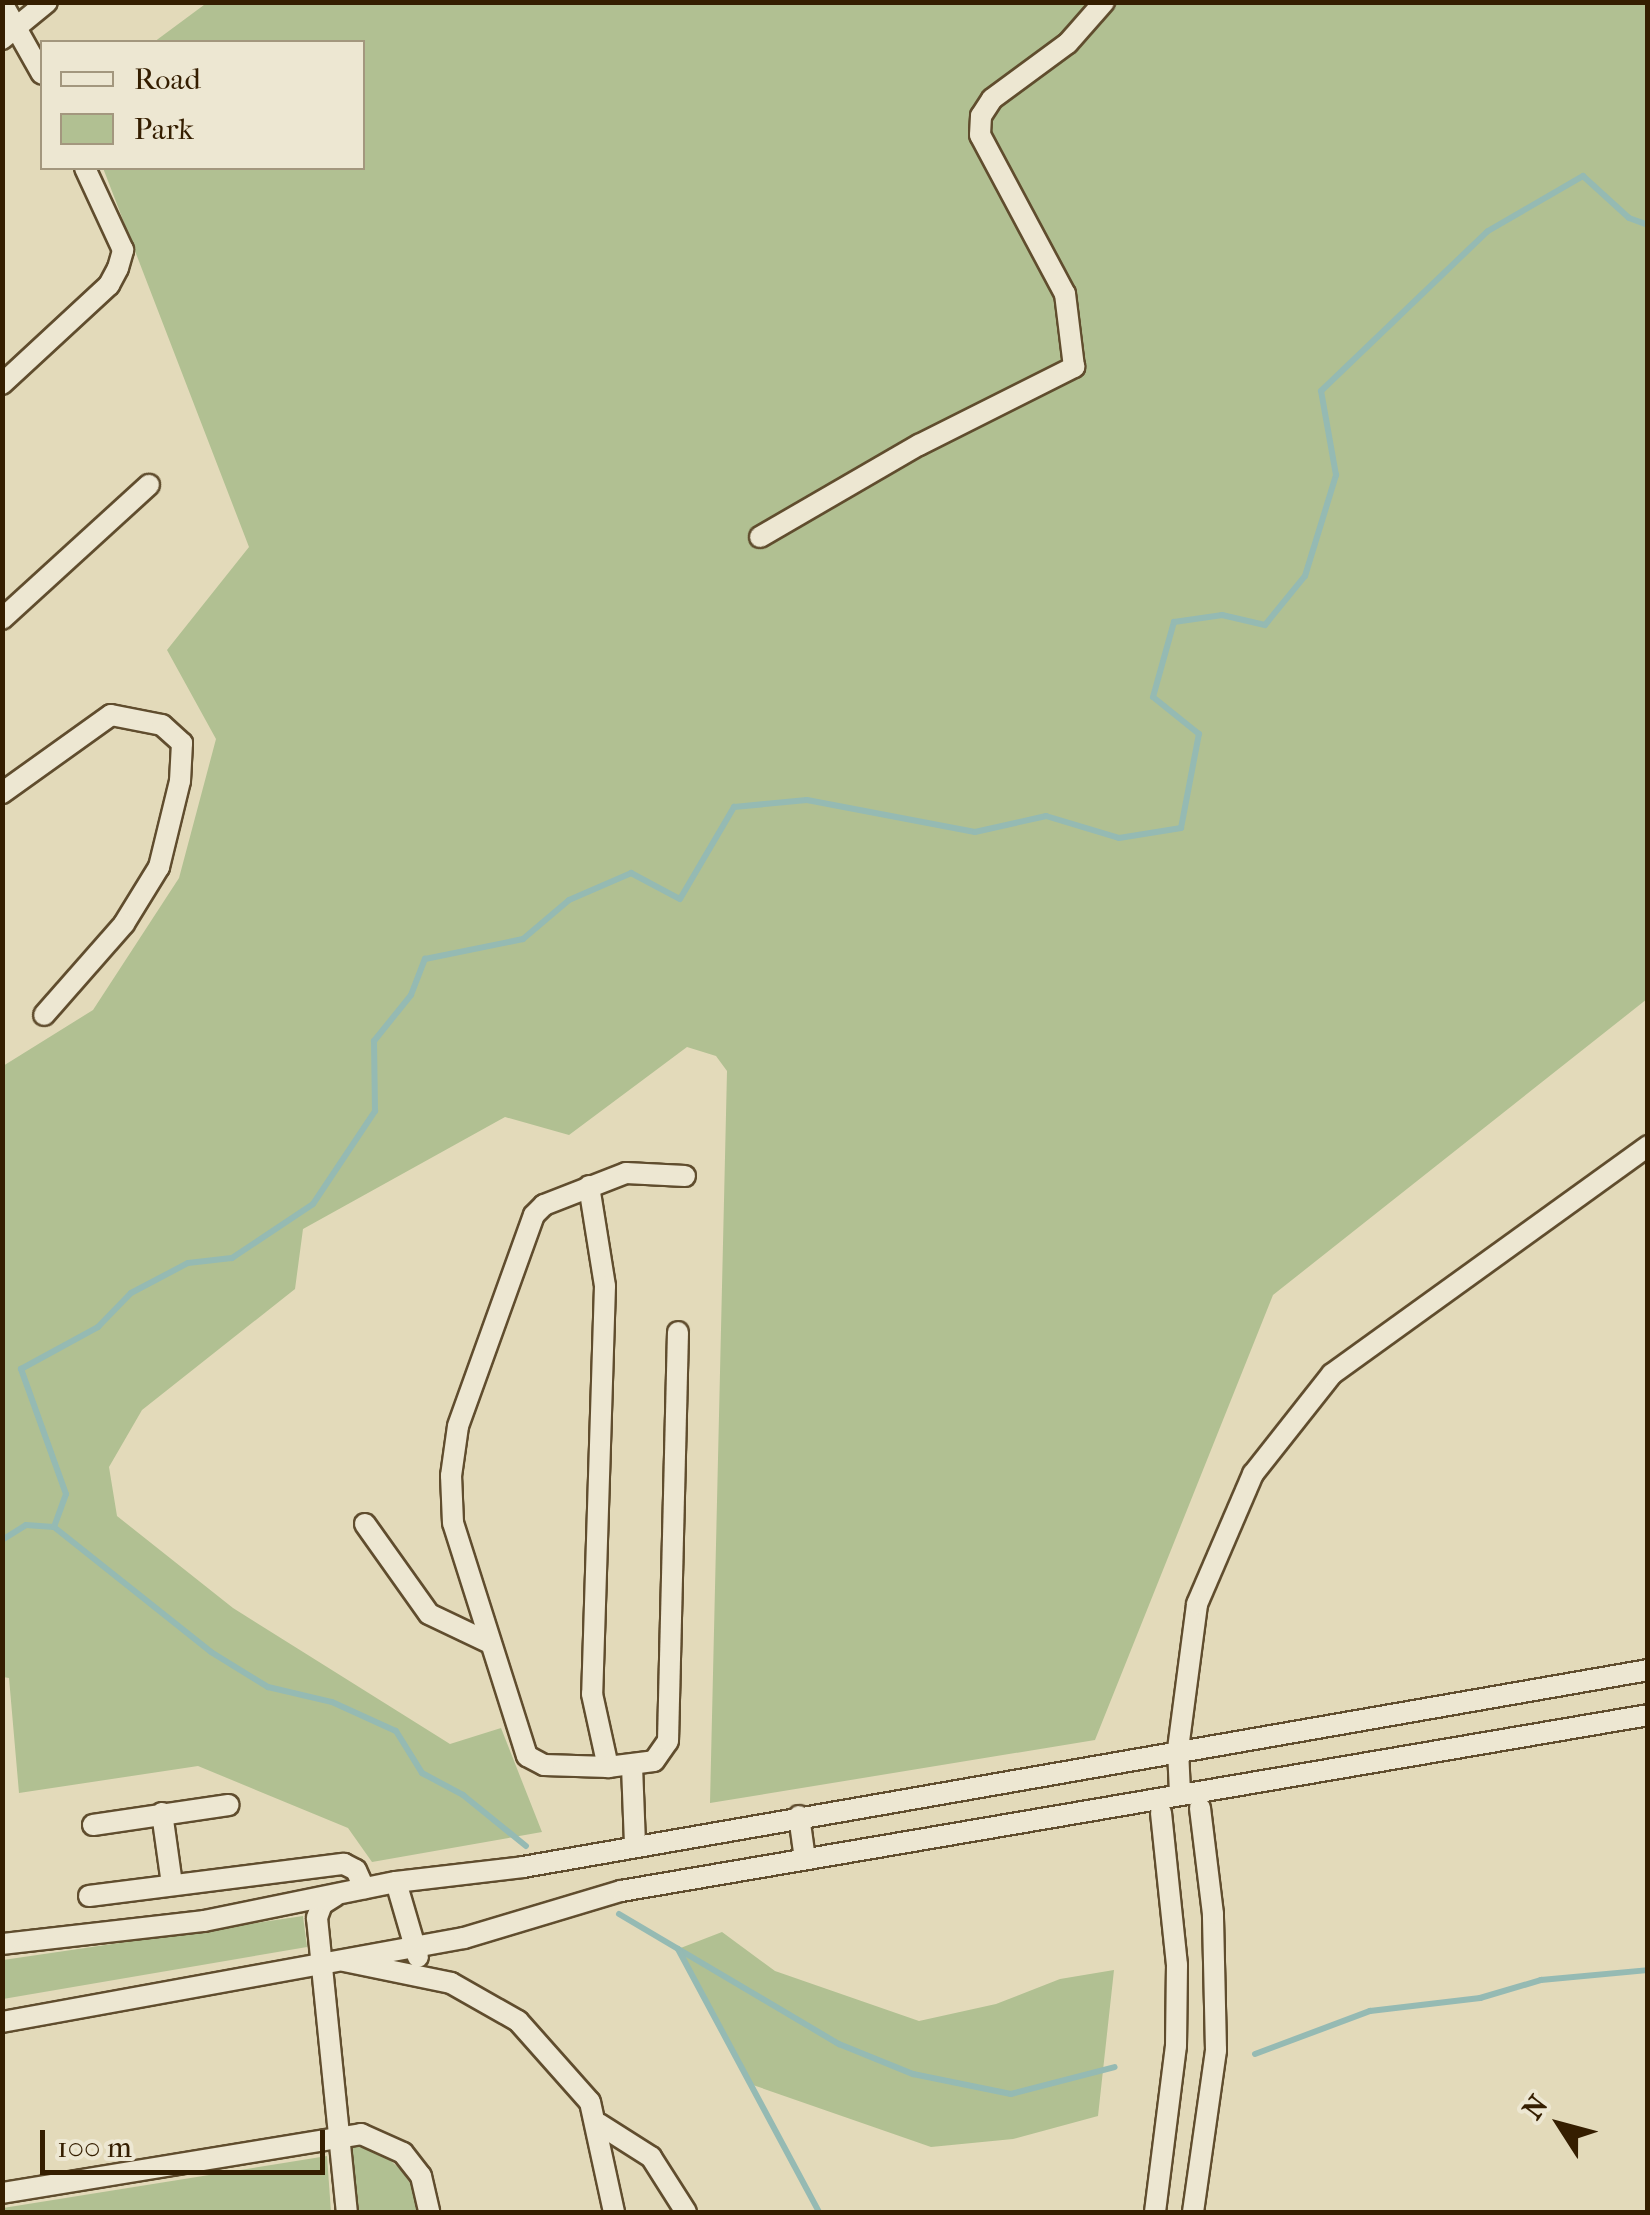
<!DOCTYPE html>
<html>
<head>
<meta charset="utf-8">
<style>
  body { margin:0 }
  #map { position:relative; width:1650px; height:2215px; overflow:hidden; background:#e3daba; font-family:"IM FELL French Canon",serif }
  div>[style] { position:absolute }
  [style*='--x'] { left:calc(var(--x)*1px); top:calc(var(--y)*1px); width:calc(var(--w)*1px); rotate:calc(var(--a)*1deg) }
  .green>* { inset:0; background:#b1c092 }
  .stream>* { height:6px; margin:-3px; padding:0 3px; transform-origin:3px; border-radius:3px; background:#95bab3 }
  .roads { filter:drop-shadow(2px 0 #604d2e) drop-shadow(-2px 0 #604d2e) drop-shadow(0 2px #604d2e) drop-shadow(0 -2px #604d2e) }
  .minor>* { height:20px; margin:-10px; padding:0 10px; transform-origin:10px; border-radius:10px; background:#ede7d2 }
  span { translate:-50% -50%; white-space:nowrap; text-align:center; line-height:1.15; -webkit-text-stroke:10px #ede7d2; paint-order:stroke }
  .frame { position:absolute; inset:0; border:5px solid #351e00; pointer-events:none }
  .legend { position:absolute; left:40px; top:40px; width:325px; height:130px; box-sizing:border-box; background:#ede7d2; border:2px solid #a3977e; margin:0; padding:12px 18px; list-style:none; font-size:30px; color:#351e00 }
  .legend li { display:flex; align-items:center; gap:20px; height:50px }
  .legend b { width:50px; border:2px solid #a3977e }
  .north { position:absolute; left:1510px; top:2075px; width:100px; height:100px; -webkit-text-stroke:8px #ede7d2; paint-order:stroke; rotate:306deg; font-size:28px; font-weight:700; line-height:40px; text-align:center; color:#351e00 }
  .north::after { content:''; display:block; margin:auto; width:35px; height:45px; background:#351e00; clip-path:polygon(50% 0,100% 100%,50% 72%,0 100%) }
  .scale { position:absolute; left:40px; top:2130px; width:285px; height:45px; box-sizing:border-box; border:5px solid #351e00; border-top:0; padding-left:12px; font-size:30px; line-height:35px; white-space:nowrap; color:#351e00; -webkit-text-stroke:8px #ede7d2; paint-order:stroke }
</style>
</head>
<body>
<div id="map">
  <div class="green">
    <i style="clip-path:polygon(208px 2px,1647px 3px,1647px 999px,1273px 1295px,1095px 1740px,710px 1803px,727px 1071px,716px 1056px,687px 1047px,569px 1135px,505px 1117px,303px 1229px,295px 1289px,142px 1410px,109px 1467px,117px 1516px,233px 1608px,450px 1744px,501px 1728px,542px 1832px,372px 1862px,348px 1828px,198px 1766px,19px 1793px,9px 1678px,3px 1677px,3px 1066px,93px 1010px,179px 878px,216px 739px,167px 650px,249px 547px,103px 168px,362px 168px,362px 42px,154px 42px)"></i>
    <i style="clip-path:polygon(303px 1916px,307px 1947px,3px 1999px,3px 1960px)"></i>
    <i style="clip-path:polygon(722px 1932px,775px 1971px,919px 2021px,996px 2004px,1060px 1979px,1114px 1970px,1098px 2116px,1013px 2139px,931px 2147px,750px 2084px,678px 1949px)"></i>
    <i style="clip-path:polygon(351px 2145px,382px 2153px,400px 2169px,418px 2194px,421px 2212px,358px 2212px)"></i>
    <i style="clip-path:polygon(327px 2156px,331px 2212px,3px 2212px,3px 2208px)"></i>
  </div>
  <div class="stream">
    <i style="--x:54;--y:1527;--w:201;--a:38.5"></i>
    <i style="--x:211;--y:1652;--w:67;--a:31.6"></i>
    <i style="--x:268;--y:1687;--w:66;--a:13.2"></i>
    <i style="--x:332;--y:1702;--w:70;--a:24.4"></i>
    <i style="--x:396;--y:1731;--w:49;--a:58.2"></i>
    <i style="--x:422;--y:1773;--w:47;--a:28.2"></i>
    <i style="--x:463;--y:1795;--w:81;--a:39"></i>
    <i style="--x:2;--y:1540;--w:28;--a:-32"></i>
    <i style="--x:26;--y:1525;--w:28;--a:4"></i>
    <i style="--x:54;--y:1527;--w:35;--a:-70"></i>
    <i style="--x:66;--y:1494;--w:133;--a:-109.8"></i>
    <i style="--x:21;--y:1369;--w:88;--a:-28.6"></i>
    <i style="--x:98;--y:1327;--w:47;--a:-45.9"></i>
    <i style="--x:131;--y:1293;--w:64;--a:-27.8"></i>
    <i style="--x:188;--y:1263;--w:44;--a:-6.5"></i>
    <i style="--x:232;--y:1258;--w:97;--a:-33.7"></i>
    <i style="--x:313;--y:1204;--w:112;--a:-56.3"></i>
    <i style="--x:375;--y:1111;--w:70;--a:-90.8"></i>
    <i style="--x:374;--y:1041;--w:59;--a:-51.2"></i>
    <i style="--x:411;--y:995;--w:39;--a:-69"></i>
    <i style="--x:425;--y:959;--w:100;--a:-11.5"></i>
    <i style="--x:523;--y:939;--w:60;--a:-40.3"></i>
    <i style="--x:569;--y:900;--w:68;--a:-23.5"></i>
    <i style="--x:631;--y:873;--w:55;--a:28"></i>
    <i style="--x:680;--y:899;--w:107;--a:-59.6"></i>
    <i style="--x:734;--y:807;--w:73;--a:-5.5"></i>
    <i style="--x:807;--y:800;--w:171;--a:10.8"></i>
    <i style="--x:975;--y:832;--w:73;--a:-12.7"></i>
    <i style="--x:1046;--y:816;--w:76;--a:16.8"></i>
    <i style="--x:1119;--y:838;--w:63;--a:-9.2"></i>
    <i style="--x:1181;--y:828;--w:96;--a:-79.2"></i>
    <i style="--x:1199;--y:734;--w:59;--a:-141.2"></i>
    <i style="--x:1153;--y:697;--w:78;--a:-74.4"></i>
    <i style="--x:1174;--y:622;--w:49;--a:-8.3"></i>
    <i style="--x:1222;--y:615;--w:44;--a:13.1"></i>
    <i style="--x:1265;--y:625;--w:63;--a:-50.8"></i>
    <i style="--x:1305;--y:576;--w:106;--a:-72.9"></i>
    <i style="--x:1336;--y:475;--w:85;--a:-100.1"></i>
    <i style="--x:1321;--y:391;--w:231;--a:-43.8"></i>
    <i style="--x:1488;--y:231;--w:110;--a:-30.1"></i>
    <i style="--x:1583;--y:176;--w:62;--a:42.4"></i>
    <i style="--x:1629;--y:218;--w:20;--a:20"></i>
    <i style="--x:619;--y:1914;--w:256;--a:30.6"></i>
    <i style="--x:839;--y:2044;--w:80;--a:22.1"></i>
    <i style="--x:913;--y:2074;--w:100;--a:11.5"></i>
    <i style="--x:1011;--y:2094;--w:107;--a:-14.6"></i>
    <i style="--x:678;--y:1949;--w:298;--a:61.8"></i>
    <i style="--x:1255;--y:2054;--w:123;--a:-20.5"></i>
    <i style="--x:1370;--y:2011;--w:111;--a:-6.7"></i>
    <i style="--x:1480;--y:1998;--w:64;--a:-16.4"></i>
    <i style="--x:1541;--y:1980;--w:107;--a:-5.3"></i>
  </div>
  <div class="roads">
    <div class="minor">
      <i style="--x:2;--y:3;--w:81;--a:60.6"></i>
      <i style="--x:2;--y:39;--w:58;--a:-39.4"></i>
      <i style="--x:2;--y:384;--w:146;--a:-42.8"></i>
      <i style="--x:109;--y:285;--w:19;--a:-62"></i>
      <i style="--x:118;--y:268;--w:19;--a:-74"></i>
      <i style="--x:123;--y:250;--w:90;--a:-114.9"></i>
      <i style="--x:760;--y:537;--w:184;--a:-30.1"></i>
      <i style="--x:919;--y:445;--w:174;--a:-26.7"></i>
      <i style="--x:1074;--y:367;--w:74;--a:-97"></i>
      <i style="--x:1065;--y:294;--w:180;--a:-118.1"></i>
      <i style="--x:980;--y:135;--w:19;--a:-87"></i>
      <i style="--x:981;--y:116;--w:20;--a:-57"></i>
      <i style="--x:992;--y:99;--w:94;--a:-36.4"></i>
      <i style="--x:1068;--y:43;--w:55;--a:-48.7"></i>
      <i style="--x:2;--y:619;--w:199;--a:-42.4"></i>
      <i style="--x:2;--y:793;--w:134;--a:-35.6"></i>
      <i style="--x:111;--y:715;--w:52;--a:11.1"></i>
      <i style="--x:162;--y:725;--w:27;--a:42"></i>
      <i style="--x:182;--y:743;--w:38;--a:93"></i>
      <i style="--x:180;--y:781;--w:89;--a:103.7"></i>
      <i style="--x:159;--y:867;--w:67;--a:121.6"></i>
      <i style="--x:124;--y:924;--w:121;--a:131.3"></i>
      <i style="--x:589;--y:1186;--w:101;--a:80.9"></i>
      <i style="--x:605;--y:1286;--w:408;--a:91.8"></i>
      <i style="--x:592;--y:1694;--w:75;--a:77.6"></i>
      <i style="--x:608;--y:1767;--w:46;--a:-7.4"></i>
      <i style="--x:654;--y:1761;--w:24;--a:-55"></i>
      <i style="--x:668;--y:1741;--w:409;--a:-88.6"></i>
      <i style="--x:365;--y:1524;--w:110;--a:54.6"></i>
      <i style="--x:429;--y:1614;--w:68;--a:25.4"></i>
      <i style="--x:632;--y:1766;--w:79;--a:87.8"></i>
      <i style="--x:608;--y:1767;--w:64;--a:-178.2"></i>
      <i style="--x:544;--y:1765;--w:19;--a:-152"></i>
      <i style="--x:527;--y:1756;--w:244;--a:-107.6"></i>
      <i style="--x:453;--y:1523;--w:47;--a:-92.4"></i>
      <i style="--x:451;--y:1476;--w:50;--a:-82"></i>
      <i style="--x:458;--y:1426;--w:224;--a:-70.2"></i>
      <i style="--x:534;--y:1215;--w:14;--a:-45"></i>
      <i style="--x:544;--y:1205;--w:88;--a:-21.3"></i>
      <i style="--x:626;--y:1173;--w:59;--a:2.9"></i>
      <i style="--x:1180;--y:1793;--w:44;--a:-92.6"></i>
      <i style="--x:1178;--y:1749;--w:146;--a:-82.5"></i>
      <i style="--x:1197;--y:1604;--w:142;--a:-66.7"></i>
      <i style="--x:1253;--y:1474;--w:127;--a:-51.7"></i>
      <i style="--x:1332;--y:1374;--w:390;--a:-35.8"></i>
      <i style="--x:162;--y:1813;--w:72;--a:82"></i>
      <i style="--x:799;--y:1816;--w:43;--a:82.1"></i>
      <i style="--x:93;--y:1825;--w:137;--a:-8.4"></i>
      <i style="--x:396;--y:1882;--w:78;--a:73.7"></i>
      <i style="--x:89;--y:1896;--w:257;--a:-7.2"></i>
      <i style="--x:344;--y:1864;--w:13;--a:27"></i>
      <i style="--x:356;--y:1870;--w:20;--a:66"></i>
      <i style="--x:335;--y:1896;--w:15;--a:148"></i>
      <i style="--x:322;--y:1904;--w:15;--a:110"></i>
      <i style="--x:317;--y:1918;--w:296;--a:84.2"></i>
      <i style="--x:2;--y:1944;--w:203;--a:-6.5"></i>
      <i style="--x:204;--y:1921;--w:196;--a:-11.5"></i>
      <i style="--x:396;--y:1882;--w:128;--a:-6.7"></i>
      <i style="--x:523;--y:1867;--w:1142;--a:-9.93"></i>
      <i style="--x:344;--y:1961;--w:109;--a:11.6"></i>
      <i style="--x:451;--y:1983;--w:77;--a:29.6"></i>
      <i style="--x:518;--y:2021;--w:108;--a:48.4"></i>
      <i style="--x:590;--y:2102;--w:113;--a:77.7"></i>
      <i style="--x:2;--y:2022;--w:470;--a:-10.3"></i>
      <i style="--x:464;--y:1938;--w:164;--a:-16.7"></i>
      <i style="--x:621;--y:1891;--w:1042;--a:-9.72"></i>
      <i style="--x:599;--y:2124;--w:62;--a:32.4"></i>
      <i style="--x:651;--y:2157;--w:65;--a:57.5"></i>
      <i style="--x:2;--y:2193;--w:364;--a:-9.3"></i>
      <i style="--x:361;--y:2134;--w:46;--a:24.3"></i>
      <i style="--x:403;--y:2153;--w:29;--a:52"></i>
      <i style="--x:421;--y:2176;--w:37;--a:77"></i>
      <i style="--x:1155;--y:2212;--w:167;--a:-82.8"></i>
      <i style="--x:1176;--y:2046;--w:81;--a:-89.3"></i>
      <i style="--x:1177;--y:1965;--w:153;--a:-96"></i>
      <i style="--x:1193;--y:2212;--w:164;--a:-81.9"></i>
      <i style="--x:1216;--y:2050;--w:136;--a:-91.3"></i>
      <i style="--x:1213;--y:1914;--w:107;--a:-97"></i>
    </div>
  </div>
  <div class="frame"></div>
  <ul class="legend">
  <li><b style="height:12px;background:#ede7d2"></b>Road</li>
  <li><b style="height:28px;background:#b1c092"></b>Park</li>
  </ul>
  <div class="north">N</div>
  <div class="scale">100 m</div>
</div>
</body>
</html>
